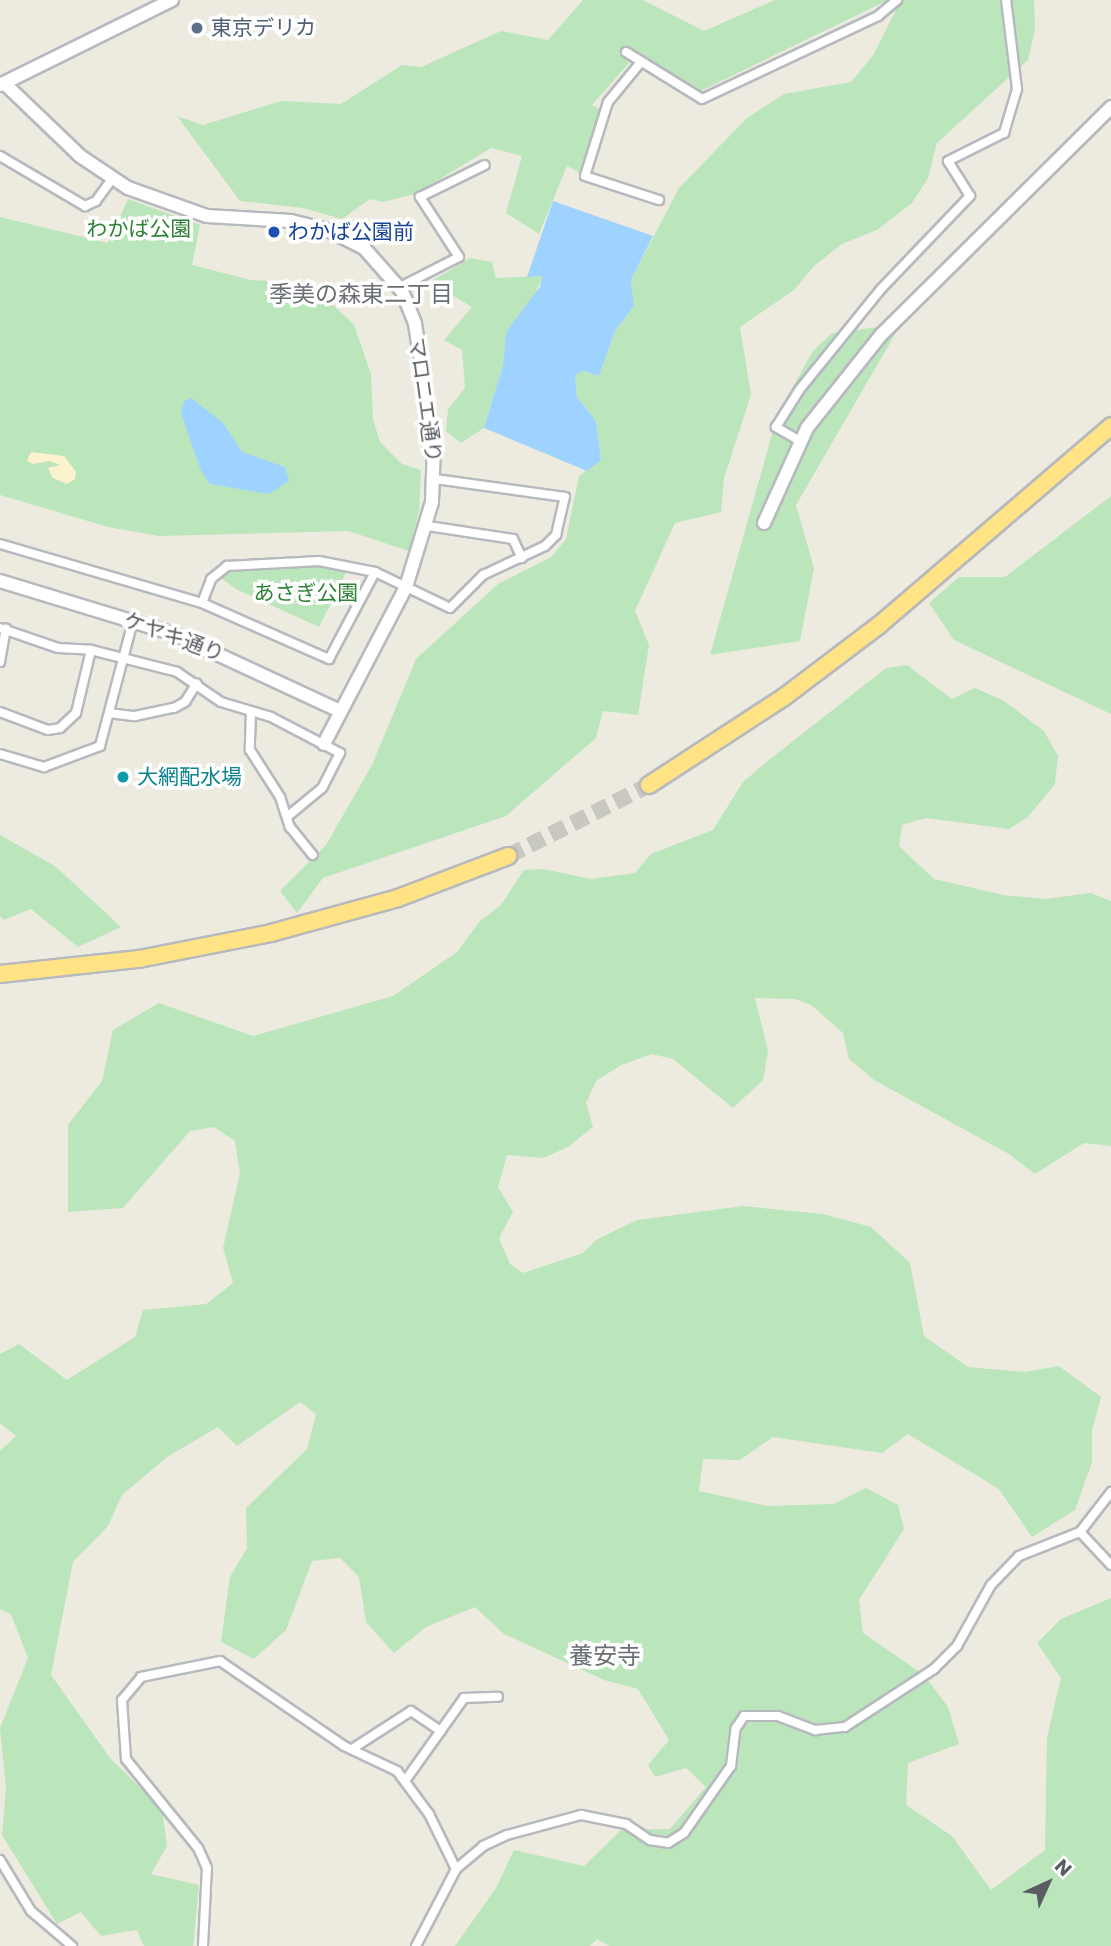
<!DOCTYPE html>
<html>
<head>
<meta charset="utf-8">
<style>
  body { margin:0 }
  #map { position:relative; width:1111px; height:1946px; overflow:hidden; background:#edeae0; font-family:Poppins,"Noto Sans JP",sans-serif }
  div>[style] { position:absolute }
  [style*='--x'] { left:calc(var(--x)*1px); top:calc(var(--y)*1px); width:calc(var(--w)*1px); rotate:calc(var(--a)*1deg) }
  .green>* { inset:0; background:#bbe6bc }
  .sand>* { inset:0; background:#fcf2cd }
  .water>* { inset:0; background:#9ed3ff }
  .highway-tunnel>* { height:16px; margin-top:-8px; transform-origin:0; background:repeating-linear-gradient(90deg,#c8c7c0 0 16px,transparent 0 24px) }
  .roads { filter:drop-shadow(2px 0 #b6b9be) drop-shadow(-2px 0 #b6b9be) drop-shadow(0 2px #b6b9be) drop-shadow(0 -2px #b6b9be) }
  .street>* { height:8px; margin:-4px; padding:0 4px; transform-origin:4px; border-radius:4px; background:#fff }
  .secondary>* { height:12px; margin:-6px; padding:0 6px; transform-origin:6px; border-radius:6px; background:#fff }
  .highway>* { height:16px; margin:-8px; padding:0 8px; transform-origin:8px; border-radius:8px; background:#ffe385 }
  .dots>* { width:19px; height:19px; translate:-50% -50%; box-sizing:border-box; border:4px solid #fff; border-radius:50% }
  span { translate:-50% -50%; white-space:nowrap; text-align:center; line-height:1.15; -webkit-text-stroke:7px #fff; paint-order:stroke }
  .service-label { font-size:21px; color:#4e5e75 }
  .left { translate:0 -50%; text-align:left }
  .park-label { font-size:21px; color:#308336 }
  .transit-label { font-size:21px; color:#164399 }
  .street-label { font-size:21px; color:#595d62 }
  .culture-label { font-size:21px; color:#0d838f }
  .neighbourhood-label { font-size:23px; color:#6a6f74 }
  .quarter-label { font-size:24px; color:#6a6f74 }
  .north { position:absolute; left:1013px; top:1848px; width:70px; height:70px; -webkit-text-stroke:5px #fff; paint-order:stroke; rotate:45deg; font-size:19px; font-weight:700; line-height:28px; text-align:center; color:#595d62 }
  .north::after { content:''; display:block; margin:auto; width:24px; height:32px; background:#595d62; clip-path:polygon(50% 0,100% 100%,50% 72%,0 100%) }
</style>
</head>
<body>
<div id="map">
  <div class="green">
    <i style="clip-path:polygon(583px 0,643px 0,704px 31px,775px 0,888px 0,701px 91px,626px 46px,619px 54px,629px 63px,592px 105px,601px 110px,581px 173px,567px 166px,539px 234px,506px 213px,522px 156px,491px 148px,415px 194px,383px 202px,370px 199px,342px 219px,303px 208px,240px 201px,177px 116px,203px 125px,281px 101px,341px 104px,402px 65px,421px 67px,501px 31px,548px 40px)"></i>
    <i style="clip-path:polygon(901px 0,1034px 0,1035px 30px,1028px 60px,937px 143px,928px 178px,912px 203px,877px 230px,842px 244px,815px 265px,794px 290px,740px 327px,751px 395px,724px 478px,721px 512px,675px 523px,635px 611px,649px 645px,638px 715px,603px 711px,596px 738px,506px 816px,323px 878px,297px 913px,280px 891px,326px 845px,372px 765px,416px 659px,498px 584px,551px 557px,566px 539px,579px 476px,601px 459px,596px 421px,577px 397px,575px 375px,582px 371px,599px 376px,615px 331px,634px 306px,631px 280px,679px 188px,747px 118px,784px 94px,851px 82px,874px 54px)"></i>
    <i style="clip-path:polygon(128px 199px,200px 225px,192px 265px,251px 280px,289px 282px,323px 295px,354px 325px,371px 374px,373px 419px,380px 442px,402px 464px,421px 470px,419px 511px,409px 551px,348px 531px,159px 536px,108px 527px,0 495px,0 217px,108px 243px)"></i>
    <i style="clip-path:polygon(470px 258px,492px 262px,496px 278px,543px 276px,530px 305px,506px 332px,503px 365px,484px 428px,461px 443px,446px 431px,448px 409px,465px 388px,462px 350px,444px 340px,472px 307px,430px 282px)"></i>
    <i style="clip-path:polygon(901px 324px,796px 505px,814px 568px,800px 641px,710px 655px,778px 413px,813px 351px,832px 333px)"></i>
    <i style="clip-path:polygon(1111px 496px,1111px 714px,954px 640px,929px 603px,959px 577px,1005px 577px)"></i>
    <i style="clip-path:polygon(318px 566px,348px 569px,319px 627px,236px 589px,218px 576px,233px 570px)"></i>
    <i style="clip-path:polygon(907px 665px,952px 699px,975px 688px,1004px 701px,1044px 731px,1058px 756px,1055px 784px,1028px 817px,1009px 829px,926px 818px,902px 825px,899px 846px,934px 879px,1003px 895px,1044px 899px,1091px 893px,1111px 901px,1111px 1146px,1084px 1143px,1035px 1174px,1009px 1154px,874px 1080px,849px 1059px,843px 1033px,811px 1005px,795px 999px,755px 998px,768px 1051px,763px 1080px,733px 1108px,673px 1059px,652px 1054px,621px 1065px,596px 1081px,586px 1103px,593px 1127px,568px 1147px,543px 1158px,507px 1155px,498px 1187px,513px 1212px,499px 1238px,510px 1264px,523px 1273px,583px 1253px,596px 1240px,637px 1220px,743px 1206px,823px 1214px,871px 1227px,910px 1263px,924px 1336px,968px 1367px,1025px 1372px,1059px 1366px,1101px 1397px,1092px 1431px,1092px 1462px,1075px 1510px,1032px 1537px,999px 1489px,908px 1434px,882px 1453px,773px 1437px,740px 1460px,703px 1459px,699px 1491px,767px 1506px,834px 1504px,866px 1488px,898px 1505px,904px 1529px,859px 1600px,863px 1633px,924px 1675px,948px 1707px,959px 1744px,908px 1763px,906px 1805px,952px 1836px,991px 1890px,1045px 1850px,1047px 1737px,1061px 1678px,1037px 1643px,1061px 1619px,1111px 1598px,1111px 1946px,609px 1946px,597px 1939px,590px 1946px,455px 1946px,496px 1888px,514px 1850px,584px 1866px,621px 1830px,670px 1829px,706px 1787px,686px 1768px,655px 1777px,648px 1765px,669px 1740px,638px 1689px,604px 1680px,504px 1634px,475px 1607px,426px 1627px,394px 1653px,366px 1622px,359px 1577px,340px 1558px,312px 1561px,286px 1630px,254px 1659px,221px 1642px,230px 1577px,247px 1548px,246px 1508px,307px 1449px,316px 1414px,300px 1402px,237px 1446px,218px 1427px,167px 1457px,122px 1495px,108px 1526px,73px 1562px,51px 1675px,110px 1758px,162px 1809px,167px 1846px,151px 1874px,199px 1885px,193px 1946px,144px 1946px,137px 1930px,101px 1936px,81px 1912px,57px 1924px,2px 1835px,6px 1787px,0 1728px,28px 1658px,11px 1614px,0 1609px,0 1451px,16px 1436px,0 1423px,0 1354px,19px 1344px,67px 1380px,135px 1337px,143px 1310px,206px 1304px,233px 1283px,223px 1248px,240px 1173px,235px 1141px,214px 1127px,190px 1131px,123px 1208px,68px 1212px,68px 1125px,102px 1081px,113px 1030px,159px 1003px,253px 1036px,393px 996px,457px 952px,480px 921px,501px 905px,524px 870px,543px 869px,591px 879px,635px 873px,651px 854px,713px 830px,743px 782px,769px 760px,886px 668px)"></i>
    <i style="clip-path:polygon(0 835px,55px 866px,121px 927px,78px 947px,31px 909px,4px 920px,0 916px)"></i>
  </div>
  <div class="sand">
    <i style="clip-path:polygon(31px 452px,64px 456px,76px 472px,75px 479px,67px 484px,53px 478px,48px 468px,60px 465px,49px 461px,33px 464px,27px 461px)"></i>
  </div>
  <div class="water">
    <i style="clip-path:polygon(553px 201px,653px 236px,631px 280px,634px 306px,615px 331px,599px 376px,583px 371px,575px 375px,577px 397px,596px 421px,601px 460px,587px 471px,484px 428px,503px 365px,506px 332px,540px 287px,542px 276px,527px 277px)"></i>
    <i style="clip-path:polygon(191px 398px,223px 423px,242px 452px,285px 467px,289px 481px,269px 494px,210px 484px,201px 471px,181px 413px,184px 401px)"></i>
  </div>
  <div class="highway-tunnel">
    <i style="--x:508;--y:856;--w:158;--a:-26.7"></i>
  </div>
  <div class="roads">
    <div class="street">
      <i style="--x:626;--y:52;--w:89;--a:31.7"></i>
      <i style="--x:702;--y:99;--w:195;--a:-25.2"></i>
      <i style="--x:878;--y:16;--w:25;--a:-40"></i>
      <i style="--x:641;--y:62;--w:52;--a:129.5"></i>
      <i style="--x:608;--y:102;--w:77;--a:107.3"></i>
      <i style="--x:585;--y:176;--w:78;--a:18"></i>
      <i style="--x:0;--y:156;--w:99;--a:30.5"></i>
      <i style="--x:85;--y:206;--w:12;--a:-24"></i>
      <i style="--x:96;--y:201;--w:27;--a:-54"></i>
      <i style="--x:400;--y:287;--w:66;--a:-27"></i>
      <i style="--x:459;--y:257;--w:72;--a:-123"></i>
      <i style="--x:420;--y:197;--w:72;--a:-26.2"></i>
      <i style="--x:800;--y:441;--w:28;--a:-150"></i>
      <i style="--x:776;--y:427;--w:45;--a:-57.7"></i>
      <i style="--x:800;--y:389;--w:129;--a:-51"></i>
      <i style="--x:881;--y:289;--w:129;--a:-46.3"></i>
      <i style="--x:970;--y:196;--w:41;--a:-122.2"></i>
      <i style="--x:948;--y:161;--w:63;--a:-26.6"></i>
      <i style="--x:1004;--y:133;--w:46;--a:-73.5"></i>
      <i style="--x:1017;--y:89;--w:90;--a:-97"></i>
      <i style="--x:428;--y:526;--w:86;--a:8.7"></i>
      <i style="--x:513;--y:539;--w:21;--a:65"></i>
      <i style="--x:0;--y:544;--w:210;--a:16.3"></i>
      <i style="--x:202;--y:603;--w:139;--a:23.8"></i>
      <i style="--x:329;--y:659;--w:98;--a:-62.1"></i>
      <i style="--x:202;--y:603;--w:26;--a:-69"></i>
      <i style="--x:211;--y:579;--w:21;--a:-39"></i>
      <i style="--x:227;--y:566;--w:92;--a:-3.1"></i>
      <i style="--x:319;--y:561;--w:57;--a:11.1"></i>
      <i style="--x:375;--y:572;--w:83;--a:25.6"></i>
      <i style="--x:450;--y:608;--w:47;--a:-45"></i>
      <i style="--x:483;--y:575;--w:68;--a:-25.1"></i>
      <i style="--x:545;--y:546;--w:16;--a:-45"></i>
      <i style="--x:556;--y:535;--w:39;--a:-77"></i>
      <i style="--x:565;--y:497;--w:131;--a:-172.1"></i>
      <i style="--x:0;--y:628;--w:61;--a:19"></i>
      <i style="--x:58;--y:648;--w:33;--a:3"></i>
      <i style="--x:91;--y:650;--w:89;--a:14.3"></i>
      <i style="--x:177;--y:672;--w:53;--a:34.3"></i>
      <i style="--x:221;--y:702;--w:52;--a:16.7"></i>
      <i style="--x:271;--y:717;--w:78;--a:27.6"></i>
      <i style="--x:340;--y:753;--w:39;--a:117"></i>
      <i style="--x:322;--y:788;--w:45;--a:140.4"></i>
      <i style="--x:0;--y:662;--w:34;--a:-80"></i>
      <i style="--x:0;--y:712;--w:51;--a:20.6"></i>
      <i style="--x:48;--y:730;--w:12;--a:-9"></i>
      <i style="--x:60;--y:728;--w:22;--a:-43"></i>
      <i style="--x:76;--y:713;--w:65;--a:-76.6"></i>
      <i style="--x:251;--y:712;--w:38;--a:92"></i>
      <i style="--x:250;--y:750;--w:56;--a:57.4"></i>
      <i style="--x:280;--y:797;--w:32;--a:72"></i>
      <i style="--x:290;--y:827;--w:36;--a:51"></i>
      <i style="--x:109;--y:713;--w:26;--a:7"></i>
      <i style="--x:135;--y:716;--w:40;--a:-12"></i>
      <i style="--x:174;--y:708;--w:13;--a:-29"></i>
      <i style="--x:185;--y:702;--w:22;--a:-58"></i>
      <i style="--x:0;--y:754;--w:46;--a:16.5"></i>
      <i style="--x:44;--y:767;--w:60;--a:-20.6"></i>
      <i style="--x:100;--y:746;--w:129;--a:-75.2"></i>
      <i style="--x:1080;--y:1532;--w:45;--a:46.8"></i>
      <i style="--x:352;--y:1749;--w:70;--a:-32.8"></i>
      <i style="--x:411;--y:1711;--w:36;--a:34"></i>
      <i style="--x:405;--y:1781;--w:102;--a:-54.6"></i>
      <i style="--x:464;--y:1698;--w:34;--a:-2"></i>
      <i style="--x:0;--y:1860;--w:60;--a:58.7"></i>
      <i style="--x:31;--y:1911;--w:54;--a:40.5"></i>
      <i style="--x:203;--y:1946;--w:78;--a:-87.1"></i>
      <i style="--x:207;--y:1868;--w:22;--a:-114"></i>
      <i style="--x:198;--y:1848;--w:114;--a:-129"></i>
      <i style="--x:126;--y:1759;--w:59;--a:-93.9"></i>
      <i style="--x:122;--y:1700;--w:30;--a:-50"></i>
      <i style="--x:141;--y:1677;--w:81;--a:-11.4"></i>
      <i style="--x:220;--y:1661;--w:150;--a:34.4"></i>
      <i style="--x:344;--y:1746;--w:59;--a:25.3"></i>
      <i style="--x:397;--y:1771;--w:54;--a:53.3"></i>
      <i style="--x:429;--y:1814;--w:61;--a:63.9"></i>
      <i style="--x:416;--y:1946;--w:87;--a:-62.5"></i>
      <i style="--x:456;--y:1869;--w:35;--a:-40"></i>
      <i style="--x:483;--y:1846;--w:26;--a:-25"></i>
      <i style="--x:507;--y:1835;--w:77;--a:-15.1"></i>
      <i style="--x:581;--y:1815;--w:46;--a:11.3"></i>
      <i style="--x:626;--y:1824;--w:29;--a:34"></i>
      <i style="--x:650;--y:1840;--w:18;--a:9"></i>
      <i style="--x:668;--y:1843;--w:19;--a:-32"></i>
      <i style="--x:684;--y:1833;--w:82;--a:-55"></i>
      <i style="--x:731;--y:1766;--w:38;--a:-83"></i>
      <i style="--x:736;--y:1728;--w:14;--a:-56"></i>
      <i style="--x:744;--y:1716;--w:34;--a:0"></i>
      <i style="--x:778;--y:1716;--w:40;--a:21"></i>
      <i style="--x:815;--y:1730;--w:30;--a:-6"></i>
      <i style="--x:845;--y:1727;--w:106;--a:-33.1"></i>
      <i style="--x:934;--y:1669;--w:33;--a:-45"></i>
      <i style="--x:957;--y:1646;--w:70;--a:-60.9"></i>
      <i style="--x:991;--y:1585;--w:40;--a:-46"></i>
      <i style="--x:1019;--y:1556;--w:66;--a:-21.5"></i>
      <i style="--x:1080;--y:1532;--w:51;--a:-52.2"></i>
    </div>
    <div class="secondary">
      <i style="--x:4;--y:83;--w:105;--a:43.8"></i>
      <i style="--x:80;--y:156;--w:58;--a:33.7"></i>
      <i style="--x:128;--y:188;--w:84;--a:19.5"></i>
      <i style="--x:207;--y:216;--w:84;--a:3.4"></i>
      <i style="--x:291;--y:221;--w:38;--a:14"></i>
      <i style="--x:328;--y:230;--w:40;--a:26.6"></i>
      <i style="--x:364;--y:248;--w:57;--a:48.5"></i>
      <i style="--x:402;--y:291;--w:35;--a:68"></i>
      <i style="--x:415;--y:324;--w:121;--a:81"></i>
      <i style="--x:434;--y:444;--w:58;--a:92"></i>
      <i style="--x:432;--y:502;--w:89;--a:107"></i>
      <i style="--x:406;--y:587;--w:177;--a:117.6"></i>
      <i style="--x:0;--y:85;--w:192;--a:-26.3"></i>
      <i style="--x:764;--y:523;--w:104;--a:-65.6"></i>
      <i style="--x:807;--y:428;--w:119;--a:-51.5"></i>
      <i style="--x:881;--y:335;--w:324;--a:-44.7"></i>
      <i style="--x:0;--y:581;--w:182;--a:16.9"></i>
      <i style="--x:174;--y:634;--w:183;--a:24.9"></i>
    </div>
    <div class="highway">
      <i style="--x:649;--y:785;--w:161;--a:-33.1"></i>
      <i style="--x:784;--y:697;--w:118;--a:-37.1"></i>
      <i style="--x:878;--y:626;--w:307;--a:-40.6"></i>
      <i style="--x:0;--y:974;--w:140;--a:-6.2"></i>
      <i style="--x:139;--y:959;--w:135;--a:-11.1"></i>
      <i style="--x:271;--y:933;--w:132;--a:-15.4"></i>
      <i style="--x:398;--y:898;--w:118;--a:-20.9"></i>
    </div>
  </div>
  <div class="dots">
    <i style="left:197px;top:28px;background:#5c6f8a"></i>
    <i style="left:274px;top:232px;background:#1a4fb4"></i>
    <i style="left:123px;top:777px;background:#0f9aa8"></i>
  </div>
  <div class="service-label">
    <span class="left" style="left:211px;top:28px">東京デリカ</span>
  </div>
  <div class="park-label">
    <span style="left:139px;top:229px">わかば公園</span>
    <span style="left:306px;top:593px">あさぎ公園</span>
  </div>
  <div class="transit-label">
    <span class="left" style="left:288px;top:232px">わかば公園前</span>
  </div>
  <div class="street-label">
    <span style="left:425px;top:400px;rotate:82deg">マロニエ通り</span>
    <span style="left:174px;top:637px;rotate:20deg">ケヤキ通り</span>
  </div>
  <div class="culture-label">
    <span class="left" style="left:137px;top:777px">大網配水場</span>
  </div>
  <div class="neighbourhood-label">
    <span style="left:361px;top:294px">季美の森東二丁目</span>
  </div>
  <div class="quarter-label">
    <span style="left:605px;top:1656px">養安寺</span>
  </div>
  <div class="north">N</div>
</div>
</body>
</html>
